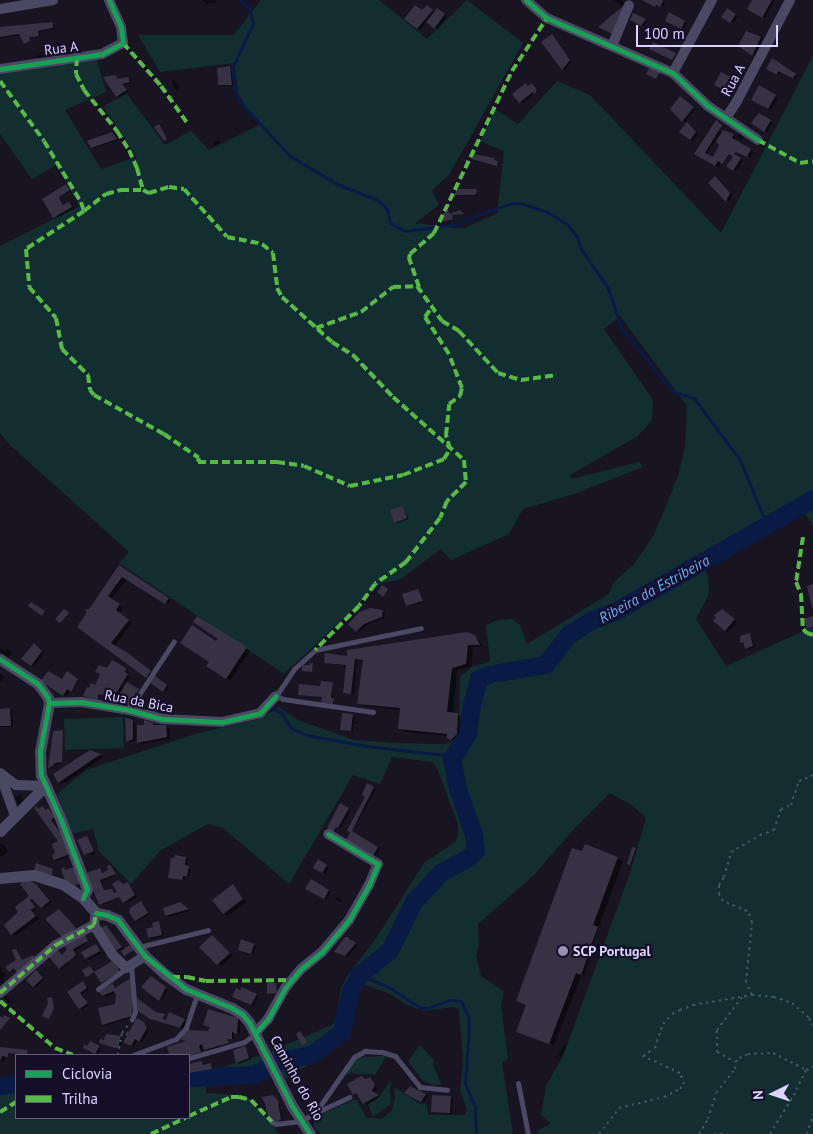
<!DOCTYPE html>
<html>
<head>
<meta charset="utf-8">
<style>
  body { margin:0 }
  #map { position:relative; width:813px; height:1134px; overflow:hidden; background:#181422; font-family:"PT Sans",sans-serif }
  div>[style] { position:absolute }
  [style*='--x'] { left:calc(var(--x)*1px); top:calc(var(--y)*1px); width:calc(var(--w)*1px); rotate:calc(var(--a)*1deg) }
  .green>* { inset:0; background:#122e31 }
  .shadow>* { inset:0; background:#0007 }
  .stream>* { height:3px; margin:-1.5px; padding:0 1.5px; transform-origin:1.5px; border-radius:1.5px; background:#091b45 }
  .river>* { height:18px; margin:-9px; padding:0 9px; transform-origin:9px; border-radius:9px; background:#091b45 }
  .building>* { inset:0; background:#363244 }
  .path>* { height:2px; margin-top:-1px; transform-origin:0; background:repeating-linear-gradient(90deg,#465363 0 2.5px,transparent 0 6.5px) }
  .service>* { height:5px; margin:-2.5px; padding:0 2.5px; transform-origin:2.5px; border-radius:2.5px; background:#4b4863 }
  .minor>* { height:10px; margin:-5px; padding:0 5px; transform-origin:5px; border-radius:5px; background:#4b4863 }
  .tertiary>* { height:11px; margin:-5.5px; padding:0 5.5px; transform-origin:5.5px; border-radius:5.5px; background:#4b4863 }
  .quiet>* { height:4px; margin-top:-2px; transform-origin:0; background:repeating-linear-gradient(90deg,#58b947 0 8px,transparent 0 12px) }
  .cycleway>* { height:5px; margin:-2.5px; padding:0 2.5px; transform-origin:2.5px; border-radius:2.5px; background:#1a9f57 }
  .dots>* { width:14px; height:14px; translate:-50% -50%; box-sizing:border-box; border:2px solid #140e28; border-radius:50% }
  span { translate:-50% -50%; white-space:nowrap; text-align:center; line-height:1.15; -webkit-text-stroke:4.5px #140e28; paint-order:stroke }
  .street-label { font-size:14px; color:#dcd5ff }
  .poi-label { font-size:14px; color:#dcd5ff; font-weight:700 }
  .left { translate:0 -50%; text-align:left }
  .water-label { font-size:15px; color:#63b0ff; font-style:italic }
  .legend { position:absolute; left:15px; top:1054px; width:175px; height:65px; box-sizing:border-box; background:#140e28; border:1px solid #645e7e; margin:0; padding:6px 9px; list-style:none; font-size:15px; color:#dcd5ff }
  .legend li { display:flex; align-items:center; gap:10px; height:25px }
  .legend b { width:25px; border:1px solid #645e7e }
  .north { position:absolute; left:748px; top:1069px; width:50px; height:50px; -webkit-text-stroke:4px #140e28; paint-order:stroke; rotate:266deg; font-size:14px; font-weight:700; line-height:20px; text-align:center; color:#dcd5ff }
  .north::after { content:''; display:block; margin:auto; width:18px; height:22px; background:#dcd5ff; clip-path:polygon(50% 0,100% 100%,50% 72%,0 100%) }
  .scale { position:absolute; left:636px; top:25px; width:142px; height:22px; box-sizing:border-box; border:2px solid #dcd5ff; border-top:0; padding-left:6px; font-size:15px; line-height:18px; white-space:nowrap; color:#dcd5ff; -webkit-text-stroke:4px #140e28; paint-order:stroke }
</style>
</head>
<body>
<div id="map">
  <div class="green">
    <i style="clip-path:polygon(261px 0,379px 0,427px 39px,467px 0,523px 43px,449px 175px,432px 190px,439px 205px,415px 223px,456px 228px,465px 228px,497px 213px,504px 151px,480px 141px,495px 109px,518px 124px,557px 81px,590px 95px,721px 233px,813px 56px,813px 524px,805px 514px,703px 565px,708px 577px,709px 594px,696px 619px,726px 666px,813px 627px,813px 1134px,538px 1134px,537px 1131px,551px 1123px,541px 1115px,546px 1086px,563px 1056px,630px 873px,646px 818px,633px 806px,610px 793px,573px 830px,533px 876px,478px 924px,479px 945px,476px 955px,481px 976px,504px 992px,501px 1005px,508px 1059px,502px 1062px,513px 1134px,321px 1134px,314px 1127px,314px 1120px,317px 1116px,356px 1099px,366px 1117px,382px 1119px,392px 1110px,395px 1098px,394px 1087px,422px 1105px,424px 1103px,427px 1105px,428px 1115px,465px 1115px,467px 1110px,460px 1090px,463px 1061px,459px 1010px,454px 1007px,423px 1011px,407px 1005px,392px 995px,364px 984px,355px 999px,350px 1029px,327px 1053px,286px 1079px,279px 1071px,271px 1051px,332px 1025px,336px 1019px,341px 988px,346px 978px,377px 937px,424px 863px,455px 842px,458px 835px,458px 824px,437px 768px,432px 762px,392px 757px,380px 784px,353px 775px,289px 884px,223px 828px,208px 824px,161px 850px,131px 884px,99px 851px,93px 829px,71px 834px,57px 794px,86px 770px,198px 733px,259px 719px,279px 707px,298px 720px,354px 740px,396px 743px,444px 744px,451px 742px,458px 736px,459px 729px,460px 677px,473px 666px,490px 662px,486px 625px,498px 620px,512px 619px,520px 625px,527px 644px,609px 594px,614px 582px,634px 564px,654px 535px,678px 476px,685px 447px,687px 406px,620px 316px,604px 329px,653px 400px,652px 420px,638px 436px,570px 475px,571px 479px,639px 462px,643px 467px,574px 494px,523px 509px,509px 534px,451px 560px,441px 549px,399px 580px,381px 583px,284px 674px,119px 563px,129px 552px,10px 445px,0 433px,0 246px,80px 206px,56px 165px,32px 179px,0 134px,0 75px,13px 70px,96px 57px,106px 92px,65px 110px,101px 169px,137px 157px,103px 106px,127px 94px,165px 145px,191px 131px,209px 150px,261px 124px,247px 109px,238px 93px,234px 63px,160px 72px,138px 35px,234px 35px)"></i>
    <i style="clip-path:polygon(123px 717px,124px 748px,65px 750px,64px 719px)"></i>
    <i style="clip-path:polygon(420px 1045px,434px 1060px,433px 1064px,441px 1084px,433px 1085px,422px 1080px,408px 1061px)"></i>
    <i style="clip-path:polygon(260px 1055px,268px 1072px,219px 1086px,206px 1087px,206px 1093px,243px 1095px,254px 1101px,279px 1134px,0 1134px,0 1081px,16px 1078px,16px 1118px,189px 1118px,189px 1074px,212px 1071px)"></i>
    <i style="clip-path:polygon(386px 1056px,376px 1074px,355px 1074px,352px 1072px,347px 1075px,346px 1072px,351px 1062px,361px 1057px)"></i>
    <i style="clip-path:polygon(389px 1082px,392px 1083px,390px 1087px,391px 1104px,373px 1117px,368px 1104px,381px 1095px)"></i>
  </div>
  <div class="shadow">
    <i style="clip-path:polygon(201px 0,214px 0,217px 2px,207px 4px)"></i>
    <i style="clip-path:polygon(614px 0,621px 0,625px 3px,622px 6px)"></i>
    <i style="clip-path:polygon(644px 0,661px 0,665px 3px,663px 7px,659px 5px,658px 7px)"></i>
    <i style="clip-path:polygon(754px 0,775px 0,765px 18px,749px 9px)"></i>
    <i style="clip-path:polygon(427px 8px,435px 12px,440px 11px,447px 17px,437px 29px,427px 21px,420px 30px,406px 18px)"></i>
    <i style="clip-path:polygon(727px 9px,738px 16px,733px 23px,722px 17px)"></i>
    <i style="clip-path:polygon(670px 13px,687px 23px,684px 29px,667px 21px)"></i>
    <i style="clip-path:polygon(634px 15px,647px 21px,644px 26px,632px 20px)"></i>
    <i style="clip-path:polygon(53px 23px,55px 29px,39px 32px,40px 36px,29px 37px,30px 41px,26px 43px,21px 35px,0 38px,0 30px)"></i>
    <i style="clip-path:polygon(552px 36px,571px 62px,565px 70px,563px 69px)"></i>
    <i style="clip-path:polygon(760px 38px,763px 39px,755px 56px,740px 46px)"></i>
    <i style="clip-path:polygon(42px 54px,43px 57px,38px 58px,37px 56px)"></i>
    <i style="clip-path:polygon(772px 60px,797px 76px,796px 78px,781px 71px,779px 75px,768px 69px)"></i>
    <i style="clip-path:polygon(230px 68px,232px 69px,234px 85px,222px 86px,219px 85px)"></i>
    <i style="clip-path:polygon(722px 73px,736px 81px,730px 92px,716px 84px)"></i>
    <i style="clip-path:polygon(115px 76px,119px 80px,128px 78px,132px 83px,123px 85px,128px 92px,119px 97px,117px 96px)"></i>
    <i style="clip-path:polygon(174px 80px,180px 88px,177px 90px,171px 82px)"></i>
    <i style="clip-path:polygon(526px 84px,529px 87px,532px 85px,538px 91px,522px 103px,520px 102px)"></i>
    <i style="clip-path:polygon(760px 87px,778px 98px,771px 110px,753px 99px)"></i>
    <i style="clip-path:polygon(683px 99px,695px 109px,685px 122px,683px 121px)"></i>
    <i style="clip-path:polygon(759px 115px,772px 123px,767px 132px,753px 123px)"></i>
    <i style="clip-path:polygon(689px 124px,698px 134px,693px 141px,690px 139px)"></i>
    <i style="clip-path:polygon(evenodd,715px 129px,724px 134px,724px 131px,736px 136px,733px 141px,753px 152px,750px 158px,737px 151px,734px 156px,743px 161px,736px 171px,728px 166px,735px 156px,730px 154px,718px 167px,696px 153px,715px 129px,719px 134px,721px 135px,721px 145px,713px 159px,706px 155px,719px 134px)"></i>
    <i style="clip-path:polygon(739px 133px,744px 136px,742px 141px,737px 137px)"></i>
    <i style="clip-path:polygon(112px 134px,118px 140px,94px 148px,92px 147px)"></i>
    <i style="clip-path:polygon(219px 140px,220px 144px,215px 145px,213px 142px)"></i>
    <i style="clip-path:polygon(717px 179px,732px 195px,729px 202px,726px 201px)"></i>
    <i style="clip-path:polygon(67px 186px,70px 191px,60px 197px,64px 206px,69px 203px,74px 208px,57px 218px,44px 199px)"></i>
    <i style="clip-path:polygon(476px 191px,478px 196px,455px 195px)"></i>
    <i style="clip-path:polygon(403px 507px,409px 519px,398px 523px,395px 522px)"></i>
    <i style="clip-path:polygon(120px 567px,171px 600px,168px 604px,127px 579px,111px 599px,123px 608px,119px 613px,132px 623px,115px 646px,152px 673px,149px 678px,78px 627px)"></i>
    <i style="clip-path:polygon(418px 590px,424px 602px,409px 606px,407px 605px)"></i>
    <i style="clip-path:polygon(382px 611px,385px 612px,384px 618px,367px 625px,359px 632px,349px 624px)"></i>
    <i style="clip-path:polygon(725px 612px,737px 622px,728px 632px,714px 621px)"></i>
    <i style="clip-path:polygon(750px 635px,755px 647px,748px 649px,742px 642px)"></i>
    <i style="clip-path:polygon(475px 636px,483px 647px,473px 646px,471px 667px,457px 670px,453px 714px,464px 718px,462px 738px,456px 743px,448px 738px,448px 736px,405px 732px,400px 729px,401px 710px,364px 706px,358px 703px,364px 661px,357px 659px,354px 695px,344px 693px,347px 666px,325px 662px)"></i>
    <i style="clip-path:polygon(220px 638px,232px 638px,250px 651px,230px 681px,208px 666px)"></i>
    <i style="clip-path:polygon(36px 646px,44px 653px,34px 666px,23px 659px)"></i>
    <i style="clip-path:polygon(0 648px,5px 651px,7px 649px,12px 652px,9px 657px,0 652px)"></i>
    <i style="clip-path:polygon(113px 662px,128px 671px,126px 675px,130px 677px,121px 686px,124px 688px,127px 683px,141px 692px,132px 706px,112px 701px,106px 696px,110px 689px,107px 688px,104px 695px,100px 693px,98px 699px,85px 696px,96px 688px)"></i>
    <i style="clip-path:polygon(67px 673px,79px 681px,66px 696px,43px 681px,62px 681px)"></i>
    <i style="clip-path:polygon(0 674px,5px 677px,0 683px)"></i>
    <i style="clip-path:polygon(155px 678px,169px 687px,166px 692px,152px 683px)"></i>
    <i style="clip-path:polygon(332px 684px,334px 704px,323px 703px,323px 698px,299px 694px,327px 688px)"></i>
    <i style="clip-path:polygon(9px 709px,12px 711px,13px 727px,0 727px,0 710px)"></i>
    <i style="clip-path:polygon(352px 715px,355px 716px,354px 721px,359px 722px,358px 724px,354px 723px,353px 732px,341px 730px)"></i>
    <i style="clip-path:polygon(133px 721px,135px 722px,136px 740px,130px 742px,127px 741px)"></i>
    <i style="clip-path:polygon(152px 724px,170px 729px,170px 739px,142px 744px,138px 742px)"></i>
    <i style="clip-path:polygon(63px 732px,62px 762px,51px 768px,49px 767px,51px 741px,58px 741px)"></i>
    <i style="clip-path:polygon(90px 752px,104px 757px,63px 784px,59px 782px)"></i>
    <i style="clip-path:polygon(368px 785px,376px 789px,352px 832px,366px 797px)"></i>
    <i style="clip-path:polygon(20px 795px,24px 801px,19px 804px,15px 798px)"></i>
    <i style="clip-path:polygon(341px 805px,351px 810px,341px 828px,337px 826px,334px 831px,329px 828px)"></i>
    <i style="clip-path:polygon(43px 807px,51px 811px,56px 819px,53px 821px,66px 840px,72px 855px,57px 861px,55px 860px,60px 841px,36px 808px,39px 810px)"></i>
    <i style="clip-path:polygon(352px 833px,380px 849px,376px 856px,348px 840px)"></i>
    <i style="clip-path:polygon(87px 837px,95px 853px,93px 855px,83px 853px,79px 841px)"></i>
    <i style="clip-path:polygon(0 844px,5px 846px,8px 852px,0 857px)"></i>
    <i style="clip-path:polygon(586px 846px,623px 861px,589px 954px,591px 955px,584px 975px,582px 974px,554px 1045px,521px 1033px,527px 1006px,517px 1001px)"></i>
    <i style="clip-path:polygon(635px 849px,636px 850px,631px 865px,628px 863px)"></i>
    <i style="clip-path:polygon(186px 858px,188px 859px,187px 867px,191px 868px,189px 877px,185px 876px,185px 880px,172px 878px)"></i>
    <i style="clip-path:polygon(318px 861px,329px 868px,325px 874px,315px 867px)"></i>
    <i style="clip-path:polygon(110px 866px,116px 875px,102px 882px,106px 893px,112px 890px,119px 897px,103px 905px,100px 904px,100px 870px,103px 873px,110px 871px)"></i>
    <i style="clip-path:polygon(26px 880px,39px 887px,52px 902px,44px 909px,34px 900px,31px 902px,36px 909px,33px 911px,39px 919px,16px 936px,12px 934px,31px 896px)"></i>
    <i style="clip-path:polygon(311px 881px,331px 892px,327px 899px,307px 889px)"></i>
    <i style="clip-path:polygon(128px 883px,137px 897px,126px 903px,124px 902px,122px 885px)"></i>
    <i style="clip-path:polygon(233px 886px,246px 902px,228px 916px,224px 913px)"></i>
    <i style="clip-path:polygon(336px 897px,342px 900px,341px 902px,335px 899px)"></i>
    <i style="clip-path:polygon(141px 903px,149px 914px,138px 921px,136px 920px)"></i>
    <i style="clip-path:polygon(183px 905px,190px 911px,169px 917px,166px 916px,164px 908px)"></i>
    <i style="clip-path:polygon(159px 922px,164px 936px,152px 939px,149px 938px)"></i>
    <i style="clip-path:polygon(106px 926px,124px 950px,134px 950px,125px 955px,121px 949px,115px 950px)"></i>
    <i style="clip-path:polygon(212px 936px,233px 956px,222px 966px,218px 964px)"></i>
    <i style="clip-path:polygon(86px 937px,88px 942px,75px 951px,78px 956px,74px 958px,70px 955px,68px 963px,62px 969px,60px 968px,63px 956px,68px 949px)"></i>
    <i style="clip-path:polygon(348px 938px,357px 945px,348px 957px,337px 953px)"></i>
    <i style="clip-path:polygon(242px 941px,256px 946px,254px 954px,242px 951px)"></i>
    <i style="clip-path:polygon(96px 946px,102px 953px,89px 960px,86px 958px,83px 952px)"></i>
    <i style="clip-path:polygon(0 967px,6px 976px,2px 978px,7px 986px,3px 988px,0 984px)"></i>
    <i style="clip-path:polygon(37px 972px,44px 980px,36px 987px,34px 986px)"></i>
    <i style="clip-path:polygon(154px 979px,168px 990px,161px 1001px,159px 1000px)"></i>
    <i style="clip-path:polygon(129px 980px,134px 1017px,105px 1026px,103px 1024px,116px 1005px,116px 992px,106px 997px,103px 995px,113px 984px,117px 989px)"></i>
    <i style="clip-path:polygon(83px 982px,89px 989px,82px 994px,89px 1005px,82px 1010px,68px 992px)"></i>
    <i style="clip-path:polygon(243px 988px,258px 996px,254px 1006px,236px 998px)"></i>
    <i style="clip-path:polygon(5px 995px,13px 1002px,10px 1004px,3px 997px)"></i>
    <i style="clip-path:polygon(157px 1013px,165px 1016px,163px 1021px,187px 1021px,183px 1029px,165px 1024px,153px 1020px)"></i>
    <i style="clip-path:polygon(238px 1019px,240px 1021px,240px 1033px,234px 1033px,234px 1039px,224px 1039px,228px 1045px,208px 1051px,204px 1046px,201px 1047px,203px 1054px,170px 1055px,168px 1048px,209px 1032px,211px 1027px)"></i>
    <i style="clip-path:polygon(137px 1020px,146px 1025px,149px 1030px,142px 1042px,138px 1039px,134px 1047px,125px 1042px)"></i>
    <i style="clip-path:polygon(115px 1036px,123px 1039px,120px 1049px,107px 1045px,104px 1041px)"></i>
    <i style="clip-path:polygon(90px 1042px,101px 1048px,98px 1054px,87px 1049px)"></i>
    <i style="clip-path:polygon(563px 1045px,566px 1046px,562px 1057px,559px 1055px)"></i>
    <i style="clip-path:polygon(0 1048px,27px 1052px,28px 1055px,9px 1052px,8px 1056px,4px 1056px,4px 1062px,0 1061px)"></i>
    <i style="clip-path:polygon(245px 1048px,251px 1059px,240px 1064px,237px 1063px)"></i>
    <i style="clip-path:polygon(202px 1062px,205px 1066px,213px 1066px,214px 1070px,189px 1073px,189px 1065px)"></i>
    <i style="clip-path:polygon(361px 1078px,377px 1088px,374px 1093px,380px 1097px,367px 1105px,358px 1094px,354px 1094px)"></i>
    <i style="clip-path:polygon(411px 1087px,427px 1096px,424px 1102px,407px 1093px,404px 1096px)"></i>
    <i style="clip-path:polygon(450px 1097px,453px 1099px,452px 1114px,432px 1111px)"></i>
    <i style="clip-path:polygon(263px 1098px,280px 1104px,282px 1120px,277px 1121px)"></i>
  </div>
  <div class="stream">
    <i style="--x:241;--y:0;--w:11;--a:45"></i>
    <i style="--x:249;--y:8;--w:16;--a:75"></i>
    <i style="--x:253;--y:23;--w:51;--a:114.5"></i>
    <i style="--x:232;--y:69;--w:21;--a:82"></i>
    <i style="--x:235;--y:90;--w:12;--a:70"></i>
    <i style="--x:239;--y:101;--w:75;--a:47.2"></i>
    <i style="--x:290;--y:156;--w:55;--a:30.8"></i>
    <i style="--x:337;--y:184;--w:44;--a:21.3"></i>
    <i style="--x:378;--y:200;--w:13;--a:45"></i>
    <i style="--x:387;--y:209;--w:14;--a:78"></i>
    <i style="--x:390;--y:223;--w:17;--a:28"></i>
    <i style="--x:405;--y:231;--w:53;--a:-7.5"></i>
    <i style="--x:458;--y:224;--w:29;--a:-25"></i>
    <i style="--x:484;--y:212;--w:30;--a:-17"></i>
    <i style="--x:513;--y:203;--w:7;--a:0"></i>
    <i style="--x:520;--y:203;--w:28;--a:18"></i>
    <i style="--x:547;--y:212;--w:23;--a:31"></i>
    <i style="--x:567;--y:224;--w:16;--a:52"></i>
    <i style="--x:577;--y:237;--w:13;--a:72"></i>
    <i style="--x:581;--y:249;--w:47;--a:55.3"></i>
    <i style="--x:608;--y:288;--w:41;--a:71.6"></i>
    <i style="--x:621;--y:327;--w:82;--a:51.4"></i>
    <i style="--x:672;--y:391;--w:23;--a:18"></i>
    <i style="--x:694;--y:398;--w:77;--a:53.4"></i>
    <i style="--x:740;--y:460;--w:61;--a:67.7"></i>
    <i style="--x:763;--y:516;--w:11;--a:34"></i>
    <i style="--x:273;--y:709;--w:9;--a:21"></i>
    <i style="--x:281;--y:712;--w:19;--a:58"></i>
    <i style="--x:291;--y:728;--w:17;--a:24"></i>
    <i style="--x:307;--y:735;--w:60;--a:10.6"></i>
    <i style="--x:366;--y:746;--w:79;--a:6.6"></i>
    <i style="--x:444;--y:755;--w:9;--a:27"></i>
    <i style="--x:360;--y:975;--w:33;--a:23"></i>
    <i style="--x:390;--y:988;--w:37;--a:33"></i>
    <i style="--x:421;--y:1008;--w:7;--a:0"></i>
    <i style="--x:428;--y:1008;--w:22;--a:-21"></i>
    <i style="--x:449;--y:1000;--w:12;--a:5"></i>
    <i style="--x:461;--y:1001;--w:17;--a:65"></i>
    <i style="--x:468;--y:1016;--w:10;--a:84"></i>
    <i style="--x:469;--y:1026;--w:57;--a:94"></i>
    <i style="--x:465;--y:1083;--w:26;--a:67"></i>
    <i style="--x:475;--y:1107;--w:27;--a:88"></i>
  </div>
  <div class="river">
    <i style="--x:499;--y:673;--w:48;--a:-9.7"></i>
    <i style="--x:546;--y:665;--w:38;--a:-53"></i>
    <i style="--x:569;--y:635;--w:26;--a:-32"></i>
    <i style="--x:591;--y:621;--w:28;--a:-21"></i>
    <i style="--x:617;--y:611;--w:226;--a:-29.7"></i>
    <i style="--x:189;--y:1078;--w:65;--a:-2.6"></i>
    <i style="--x:254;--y:1075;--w:30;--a:-27"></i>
    <i style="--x:281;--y:1061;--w:32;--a:-11"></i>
    <i style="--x:312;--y:1055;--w:38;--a:-37"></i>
    <i style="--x:342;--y:1032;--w:42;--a:-77.6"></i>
    <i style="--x:351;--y:991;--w:18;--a:-61"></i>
    <i style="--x:360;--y:975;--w:38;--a:-39"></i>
    <i style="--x:390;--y:951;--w:55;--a:-63.9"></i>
    <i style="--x:414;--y:902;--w:40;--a:-47"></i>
    <i style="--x:441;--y:873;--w:32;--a:-28"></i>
    <i style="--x:469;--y:858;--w:10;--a:-45"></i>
    <i style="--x:476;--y:851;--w:16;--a:-97"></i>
    <i style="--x:474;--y:835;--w:49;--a:-109.2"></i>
    <i style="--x:458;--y:789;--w:31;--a:-101"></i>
    <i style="--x:452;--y:759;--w:30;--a:-57"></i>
    <i style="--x:468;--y:734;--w:29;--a:-82"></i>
    <i style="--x:472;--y:705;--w:27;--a:-75"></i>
    <i style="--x:479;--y:679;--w:11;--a:-22"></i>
    <i style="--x:0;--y:1086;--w:16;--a:-7"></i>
  </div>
  <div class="building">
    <i style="clip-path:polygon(642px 0,662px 0,663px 1px,660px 7px,656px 5px,655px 7px)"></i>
    <i style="clip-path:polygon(752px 0,772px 0,762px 18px,747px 9px)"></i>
    <i style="clip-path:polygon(415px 5px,422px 10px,427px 5px,433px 10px,417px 29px,404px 19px)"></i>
    <i style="clip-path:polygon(622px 7px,624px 8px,612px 34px,598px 27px)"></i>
    <i style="clip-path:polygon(437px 8px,445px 14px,434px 29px,426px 22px)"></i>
    <i style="clip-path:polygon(727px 8px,736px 14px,730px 23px,721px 17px)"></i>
    <i style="clip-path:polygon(669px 12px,685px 21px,681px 29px,665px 21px)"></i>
    <i style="clip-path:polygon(633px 13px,646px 19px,641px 26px,630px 20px)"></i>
    <i style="clip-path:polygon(53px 22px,53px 28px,38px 31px,39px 36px,29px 37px,30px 41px,24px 44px,19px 34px,0 37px,0 27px)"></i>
    <i style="clip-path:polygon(746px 31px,761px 37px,752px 56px,738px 46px)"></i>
    <i style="clip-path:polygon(552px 34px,570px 60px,562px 70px,541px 42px)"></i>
    <i style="clip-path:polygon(653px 42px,676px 53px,672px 60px,649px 49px)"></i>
    <i style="clip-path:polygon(772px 58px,796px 74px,793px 78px,778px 71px,777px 75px,766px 69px)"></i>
    <i style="clip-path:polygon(230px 66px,232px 85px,218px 85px,217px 68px)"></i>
    <i style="clip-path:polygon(650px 66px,660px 72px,656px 79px,646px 74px)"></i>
    <i style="clip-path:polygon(721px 72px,735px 79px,728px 92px,714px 85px)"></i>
    <i style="clip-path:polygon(115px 75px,118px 79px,128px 77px,130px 82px,122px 84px,127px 90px,116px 97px,103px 77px)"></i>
    <i style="clip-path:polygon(526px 83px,528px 86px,532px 83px,537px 90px,534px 95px,533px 92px,519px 103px,512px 94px)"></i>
    <i style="clip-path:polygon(759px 85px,776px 95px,768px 109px,751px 100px)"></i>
    <i style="clip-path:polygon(680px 96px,694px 107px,682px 122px,670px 109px)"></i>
    <i style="clip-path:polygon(759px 113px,771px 120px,764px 132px,751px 123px)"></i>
    <i style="clip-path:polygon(716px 120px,722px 125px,705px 153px,713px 157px,719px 145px,716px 142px,723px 130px,734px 134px,732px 138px,751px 149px,747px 157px,736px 152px,734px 154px,741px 158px,733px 171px,726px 166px,733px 157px,729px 154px,722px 164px,718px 161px,715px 166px,694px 154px)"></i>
    <i style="clip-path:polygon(687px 122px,696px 132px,690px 140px,679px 132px)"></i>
    <i style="clip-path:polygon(159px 124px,167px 139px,164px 141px,154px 127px)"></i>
    <i style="clip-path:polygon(112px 132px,117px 139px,91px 148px,87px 141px)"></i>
    <i style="clip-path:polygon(474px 154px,495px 158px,494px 160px,498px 161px,497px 166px,472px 159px)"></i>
    <i style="clip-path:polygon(715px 176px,730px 193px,726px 202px,708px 183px)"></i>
    <i style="clip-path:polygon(66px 184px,70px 190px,59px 197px,63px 205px,69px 202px,72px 207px,53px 218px,42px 199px)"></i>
    <i style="clip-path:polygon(457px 189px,477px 189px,476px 195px,454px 195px)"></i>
    <i style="clip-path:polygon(460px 210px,464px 214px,452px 215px,453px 219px,441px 222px,443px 213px,448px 211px,450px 214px)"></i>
    <i style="clip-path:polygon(403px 506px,407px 518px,394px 523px,390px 510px)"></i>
    <i style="clip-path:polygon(119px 565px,169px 598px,165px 604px,122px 577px,108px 596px,120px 604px,116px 610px,129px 620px,111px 643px,128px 653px,151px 671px,146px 678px,77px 627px,87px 612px,85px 610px,89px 609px)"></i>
    <i style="clip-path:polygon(813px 584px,813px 608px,812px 608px,807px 586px)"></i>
    <i style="clip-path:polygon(382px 585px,388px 589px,383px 597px,377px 592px)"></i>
    <i style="clip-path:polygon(418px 589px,423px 601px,406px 606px,402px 594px)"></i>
    <i style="clip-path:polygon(31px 602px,45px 611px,42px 616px,28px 606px)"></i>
    <i style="clip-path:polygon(370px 608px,383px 610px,382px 617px,364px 624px,356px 632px,348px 624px,359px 612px)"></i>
    <i style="clip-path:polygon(64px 609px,69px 613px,60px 623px,55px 619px)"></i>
    <i style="clip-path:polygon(722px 609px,735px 619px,725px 631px,713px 621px,716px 617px,714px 615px)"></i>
    <i style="clip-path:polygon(197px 616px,247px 647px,226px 679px,206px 666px,209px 662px,180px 643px,192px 625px,216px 641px,218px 639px,193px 622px)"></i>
    <i style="clip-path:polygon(813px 616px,813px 626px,807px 629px,803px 619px)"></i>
    <i style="clip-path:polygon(467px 632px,475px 635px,480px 645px,468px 645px,466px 664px,452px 668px,447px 712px,458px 713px,457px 734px,450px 741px,450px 739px,447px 739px,447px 734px,398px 729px,400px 708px,357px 704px,363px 660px,355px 659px,351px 694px,343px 693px,346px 665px,324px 663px,325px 653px,347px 656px,347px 650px)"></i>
    <i style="clip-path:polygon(750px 633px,753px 646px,745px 649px,743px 642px,740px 643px,740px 636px)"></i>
    <i style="clip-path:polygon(34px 643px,42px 651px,31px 666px,21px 659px)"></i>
    <i style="clip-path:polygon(112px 660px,124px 667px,126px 669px,125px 672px,128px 674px,111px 702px,105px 697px,108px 689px,106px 688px,103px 695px,99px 694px,97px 700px,83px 696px,87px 687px,89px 688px,91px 683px,95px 685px,100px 674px,95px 672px,99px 665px,107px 668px)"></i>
    <i style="clip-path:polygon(310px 663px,313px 663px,312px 672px,302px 671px,302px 665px,310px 665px)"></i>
    <i style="clip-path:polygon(48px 671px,62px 679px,67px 671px,78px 679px,71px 692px,67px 689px,63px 696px,41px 681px)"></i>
    <i style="clip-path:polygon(155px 676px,167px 685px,163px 692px,150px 683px)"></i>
    <i style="clip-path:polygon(321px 681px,333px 682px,331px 698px,334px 698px,333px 704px,321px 703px,322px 697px,298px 695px,299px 684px,320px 686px)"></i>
    <i style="clip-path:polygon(127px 682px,139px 689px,129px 706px,114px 702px)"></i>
    <i style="clip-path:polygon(10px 708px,11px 726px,0 726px,0 709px)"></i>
    <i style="clip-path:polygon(342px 713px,353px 714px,351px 731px,340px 730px)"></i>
    <i style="clip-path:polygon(125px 718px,133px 720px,133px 739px,126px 742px)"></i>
    <i style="clip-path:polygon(144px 720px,153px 723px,153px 725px,166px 725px,167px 737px,137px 743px,137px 725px,144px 725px)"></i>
    <i style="clip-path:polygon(63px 730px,62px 762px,55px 763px,53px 766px,48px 768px,53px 731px)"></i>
    <i style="clip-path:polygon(90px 750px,101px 754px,58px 783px,53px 774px)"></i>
    <i style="clip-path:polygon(367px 783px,374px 787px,352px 831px,378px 847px,373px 856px,346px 840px,350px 833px,347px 830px,365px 797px,362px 795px)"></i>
    <i style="clip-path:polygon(340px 803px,349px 808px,338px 828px,336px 827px,333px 832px,327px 828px)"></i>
    <i style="clip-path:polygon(36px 806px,38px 809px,43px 806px,46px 810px,48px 808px,55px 817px,51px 820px,64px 837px,70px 854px,54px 860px,52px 855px,55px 854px,52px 844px,58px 841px,34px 808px)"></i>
    <i style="clip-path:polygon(87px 836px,94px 851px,84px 855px,77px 840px)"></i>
    <i style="clip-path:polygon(585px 844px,618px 857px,593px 925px,598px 927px,591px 945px,586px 943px,584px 950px,589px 953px,581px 975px,576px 973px,549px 1044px,516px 1032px,526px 1005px,516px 1001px,572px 848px,582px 851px)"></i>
    <i style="clip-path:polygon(632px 847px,636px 848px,630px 865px,627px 864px)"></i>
    <i style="clip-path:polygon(175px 855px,186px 857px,185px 865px,189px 866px,187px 876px,183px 876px,182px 880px,168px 878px,171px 858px,174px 858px)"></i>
    <i style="clip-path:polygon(318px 859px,327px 865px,322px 873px,313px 868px)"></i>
    <i style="clip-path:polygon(36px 863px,53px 869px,51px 877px,34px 870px)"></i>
    <i style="clip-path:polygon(110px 865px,116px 874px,100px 880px,104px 890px,112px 889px,114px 893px,117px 892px,112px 884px,118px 880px,123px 884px,128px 882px,135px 895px,123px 903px,119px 897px,99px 905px,87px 873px,100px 868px,102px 873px,108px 870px,107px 866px)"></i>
    <i style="clip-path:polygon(64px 867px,65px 870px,74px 867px,80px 883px,74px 886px,66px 883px,61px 869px)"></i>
    <i style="clip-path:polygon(26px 879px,36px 884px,50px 901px,41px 908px,32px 899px,30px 900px,35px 907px,31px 910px,36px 916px,11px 935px,4px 925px,18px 912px,15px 907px,29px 896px,20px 884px)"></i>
    <i style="clip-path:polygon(311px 879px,329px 890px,324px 899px,305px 889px)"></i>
    <i style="clip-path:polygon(233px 884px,243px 899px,223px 914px,212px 900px)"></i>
    <i style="clip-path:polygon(141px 901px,148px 913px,135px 921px,129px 912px,130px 908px)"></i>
    <i style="clip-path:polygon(180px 902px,189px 909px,165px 916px,163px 908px)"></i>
    <i style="clip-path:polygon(59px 909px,76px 928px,63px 938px,45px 919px)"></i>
    <i style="clip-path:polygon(159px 921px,162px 935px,148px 938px,146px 929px,153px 927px,152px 923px)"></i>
    <i style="clip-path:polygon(106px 925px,122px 947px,115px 951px,98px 930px)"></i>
    <i style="clip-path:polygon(85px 935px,88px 941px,73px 949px,76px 955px,59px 969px,49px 957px,58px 950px,62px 955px,67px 949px,65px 946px)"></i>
    <i style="clip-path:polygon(212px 935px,230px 953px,217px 965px,199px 947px)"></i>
    <i style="clip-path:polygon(345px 937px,348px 937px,351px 941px,352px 940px,356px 943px,345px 956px,334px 952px)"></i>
    <i style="clip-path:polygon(241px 939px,254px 944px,251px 954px,238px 950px)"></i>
    <i style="clip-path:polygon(96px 944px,100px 951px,85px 959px,81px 952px)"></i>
    <i style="clip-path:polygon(131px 944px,134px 950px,124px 956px,121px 951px)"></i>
    <i style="clip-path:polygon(16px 949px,22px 960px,33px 955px,37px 963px,19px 976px,14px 968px,9px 972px,5px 967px,16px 960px,12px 950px)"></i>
    <i style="clip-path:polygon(114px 960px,120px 972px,101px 983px,94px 972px,86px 977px,82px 970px,90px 966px,94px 972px)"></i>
    <i style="clip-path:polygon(36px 970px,43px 978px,33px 987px,26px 980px)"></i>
    <i style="clip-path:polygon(151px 976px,166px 987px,159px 1001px,141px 987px)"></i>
    <i style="clip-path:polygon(129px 979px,133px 985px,132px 1016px,102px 1025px,98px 1008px,115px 1004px,116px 995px,114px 991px,102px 996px,99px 992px,113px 983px,115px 988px)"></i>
    <i style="clip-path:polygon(83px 981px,87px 988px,80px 993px,88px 1003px,79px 1009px,67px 992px)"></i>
    <i style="clip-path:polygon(267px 983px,276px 983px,277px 993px,267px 994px)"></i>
    <i style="clip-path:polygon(242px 987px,257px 994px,251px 1005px,232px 997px,236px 988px,240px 990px)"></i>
    <i style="clip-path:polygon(52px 997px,54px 1008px,49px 1019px,42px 1016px,48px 1003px,47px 998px)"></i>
    <i style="clip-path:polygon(137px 998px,156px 1012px,165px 1014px,163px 1019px,166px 1020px,169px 1012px,185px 1019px,180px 1028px,150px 1019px,138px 1011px)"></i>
    <i style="clip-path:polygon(208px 1009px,238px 1018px,237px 1034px,232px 1032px,232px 1039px,227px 1039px,229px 1043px,204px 1050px,202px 1044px,199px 1046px,201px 1052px,189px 1056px,169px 1055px,167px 1047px,186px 1041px,181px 1040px,186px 1030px,208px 1031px,210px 1027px,203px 1025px)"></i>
    <i style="clip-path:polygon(4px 1015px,10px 1018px,0 1030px,0 1016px,3px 1018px)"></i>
    <i style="clip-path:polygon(137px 1018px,144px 1022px,147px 1028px,139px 1042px,135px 1039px,131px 1046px,123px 1042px,127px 1036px,125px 1035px,127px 1031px,129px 1032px)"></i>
    <i style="clip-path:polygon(300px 1031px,307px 1042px,302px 1045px,296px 1034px)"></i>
    <i style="clip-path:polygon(106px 1034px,121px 1036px,118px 1049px,99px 1043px,100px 1039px,104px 1040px)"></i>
    <i style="clip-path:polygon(90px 1041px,100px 1046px,95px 1054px,83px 1048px,84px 1044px,87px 1046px)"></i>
    <i style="clip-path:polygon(245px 1046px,249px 1058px,236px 1063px,233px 1050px)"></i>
    <i style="clip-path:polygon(0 1047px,28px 1050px,27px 1055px,8px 1053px,8px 1057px,2px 1056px,0 1062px)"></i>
    <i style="clip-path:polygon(202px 1061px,203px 1065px,211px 1063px,212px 1069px,189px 1073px,189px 1064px)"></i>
    <i style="clip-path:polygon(361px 1076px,366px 1079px,370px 1077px,375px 1085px,372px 1091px,379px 1095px,363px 1104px,356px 1093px,353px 1095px,347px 1084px)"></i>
    <i style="clip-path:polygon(410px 1086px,426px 1094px,421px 1102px,404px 1093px)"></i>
    <i style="clip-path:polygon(273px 1095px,278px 1101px,281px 1120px,275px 1122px,267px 1114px,265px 1103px,261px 1097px)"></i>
    <i style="clip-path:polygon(432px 1095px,451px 1096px,450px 1113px,431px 1112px)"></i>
  </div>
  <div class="path">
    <i style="--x:752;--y:995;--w:14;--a:-115"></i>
    <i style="--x:746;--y:982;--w:60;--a:-84.3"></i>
    <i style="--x:752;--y:922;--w:6;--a:-108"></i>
    <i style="--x:750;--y:916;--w:6;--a:-121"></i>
    <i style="--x:747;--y:911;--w:26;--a:-157"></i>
    <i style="--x:723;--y:901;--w:8;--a:-120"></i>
    <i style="--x:719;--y:894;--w:9;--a:-90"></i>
    <i style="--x:719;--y:885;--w:9;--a:-58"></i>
    <i style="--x:724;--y:877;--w:26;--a:-74"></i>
    <i style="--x:731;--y:852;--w:34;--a:-30"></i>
    <i style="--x:760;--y:835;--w:15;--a:-20"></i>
    <i style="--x:774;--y:830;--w:22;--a:-72"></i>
    <i style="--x:781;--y:809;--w:11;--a:-22"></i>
    <i style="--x:791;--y:805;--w:25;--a:-72"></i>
    <i style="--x:799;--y:781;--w:15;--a:-23"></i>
    <i style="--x:742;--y:997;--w:41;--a:127.1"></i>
    <i style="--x:717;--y:1030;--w:22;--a:90"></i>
    <i style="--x:717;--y:1052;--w:21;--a:28"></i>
    <i style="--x:736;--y:1062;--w:5;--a:-53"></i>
    <i style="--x:739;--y:1058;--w:10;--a:-24"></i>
    <i style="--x:748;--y:1054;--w:25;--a:-2"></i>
    <i style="--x:773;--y:1053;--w:37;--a:27"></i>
    <i style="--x:806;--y:1070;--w:25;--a:116"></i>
    <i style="--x:795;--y:1093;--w:48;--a:121.4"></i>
    <i style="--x:118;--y:1055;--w:22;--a:-80"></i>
    <i style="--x:122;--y:1033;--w:10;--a:-53"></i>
    <i style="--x:806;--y:1070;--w:8;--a:-23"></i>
    <i style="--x:599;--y:1134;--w:33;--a:-52"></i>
    <i style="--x:619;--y:1108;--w:46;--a:-13.7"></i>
    <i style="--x:664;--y:1097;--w:18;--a:-27"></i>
    <i style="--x:680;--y:1089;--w:6;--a:-51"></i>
    <i style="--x:684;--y:1084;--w:12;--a:-110"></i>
    <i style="--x:680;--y:1073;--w:41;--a:-155.3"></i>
    <i style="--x:643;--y:1056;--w:14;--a:-34"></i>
    <i style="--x:655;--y:1048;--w:25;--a:-72"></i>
    <i style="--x:663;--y:1024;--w:13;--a:-48"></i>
    <i style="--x:672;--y:1014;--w:9;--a:-27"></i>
    <i style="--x:680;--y:1010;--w:14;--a:-21"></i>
    <i style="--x:693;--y:1005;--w:60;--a:-9.6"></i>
    <i style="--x:752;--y:995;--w:22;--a:5"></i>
    <i style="--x:774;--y:997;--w:19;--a:18"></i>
    <i style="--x:792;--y:1003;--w:23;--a:41"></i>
    <i style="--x:809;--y:1018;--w:8;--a:60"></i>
    <i style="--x:699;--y:1134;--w:17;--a:-59"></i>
    <i style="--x:708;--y:1119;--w:27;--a:-73"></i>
    <i style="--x:716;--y:1093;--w:31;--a:-52"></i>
    <i style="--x:735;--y:1069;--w:6;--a:-81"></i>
    <i style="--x:714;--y:1134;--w:14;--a:0"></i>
    <i style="--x:807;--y:1134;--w:21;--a:-73"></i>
  </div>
  <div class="service">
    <i style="--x:129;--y:710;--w:82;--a:-56.9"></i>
    <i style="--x:373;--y:712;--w:91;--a:-171.8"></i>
    <i style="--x:283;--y:699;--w:8;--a:-157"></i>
    <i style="--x:276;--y:696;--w:32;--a:-56"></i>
    <i style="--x:294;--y:669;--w:28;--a:-42"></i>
    <i style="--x:315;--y:650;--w:108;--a:-11.7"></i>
    <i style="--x:139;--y:947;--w:71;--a:-13.8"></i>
    <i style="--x:131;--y:966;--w:46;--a:85"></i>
    <i style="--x:135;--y:1012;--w:8;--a:113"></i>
    <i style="--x:98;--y:989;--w:34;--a:-36"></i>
    <i style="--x:133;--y:1055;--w:46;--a:-20.4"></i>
    <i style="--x:176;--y:1039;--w:15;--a:-48"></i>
    <i style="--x:186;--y:1028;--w:36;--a:-72"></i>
    <i style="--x:189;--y:1058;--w:57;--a:-16.2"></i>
    <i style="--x:244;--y:1042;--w:14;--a:-36"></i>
    <i style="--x:518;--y:1083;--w:52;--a:78.9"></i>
    <i style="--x:315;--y:1113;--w:38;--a:-25"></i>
    <i style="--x:272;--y:1122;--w:4;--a:27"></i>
    <i style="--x:276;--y:1124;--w:25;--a:-7"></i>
    <i style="--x:301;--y:1121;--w:16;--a:-30"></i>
    <i style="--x:315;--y:1113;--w:68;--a:-55.1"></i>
    <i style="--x:354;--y:1057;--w:13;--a:-29"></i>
    <i style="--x:365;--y:1051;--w:17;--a:3"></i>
    <i style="--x:382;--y:1052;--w:14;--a:17"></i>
    <i style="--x:395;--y:1056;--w:40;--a:51"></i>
    <i style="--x:420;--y:1087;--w:27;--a:6"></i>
  </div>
  <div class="minor">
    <i style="--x:526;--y:0;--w:28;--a:41"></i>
    <i style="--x:547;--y:18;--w:137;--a:23.6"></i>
    <i style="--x:673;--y:73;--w:48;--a:43.3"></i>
    <i style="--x:708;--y:106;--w:60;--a:34.2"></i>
    <i style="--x:0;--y:9;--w:54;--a:-9.6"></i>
    <i style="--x:612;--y:46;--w:44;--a:-67.5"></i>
    <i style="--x:0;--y:69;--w:103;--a:-8.4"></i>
    <i style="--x:102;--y:54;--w:24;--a:-28"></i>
    <i style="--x:123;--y:43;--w:16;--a:-97"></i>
    <i style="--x:121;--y:27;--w:30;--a:-114"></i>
    <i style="--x:673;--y:73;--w:83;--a:-61.9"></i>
    <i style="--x:726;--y:118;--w:20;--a:-57"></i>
    <i style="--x:737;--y:101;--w:114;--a:-62.3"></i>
    <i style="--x:49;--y:703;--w:32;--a:-2"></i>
    <i style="--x:81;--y:702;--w:49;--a:9.5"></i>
    <i style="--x:129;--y:710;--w:34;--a:15"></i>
    <i style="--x:162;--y:719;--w:60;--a:2.9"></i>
    <i style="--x:222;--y:722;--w:39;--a:-13"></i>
    <i style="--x:260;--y:713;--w:23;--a:-47"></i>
    <i style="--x:0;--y:773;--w:20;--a:37"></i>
    <i style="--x:16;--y:785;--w:29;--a:2"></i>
    <i style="--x:1;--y:776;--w:42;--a:70.7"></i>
    <i style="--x:94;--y:925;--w:34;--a:58"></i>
    <i style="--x:112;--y:954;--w:20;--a:45"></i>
    <i style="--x:126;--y:968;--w:22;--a:-32"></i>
    <i style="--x:0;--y:993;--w:74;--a:-40.6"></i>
    <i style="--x:56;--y:945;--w:43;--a:-27.8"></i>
    <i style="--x:94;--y:925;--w:12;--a:-81"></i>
    <i style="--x:255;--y:1033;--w:19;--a:-47"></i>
    <i style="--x:268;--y:1019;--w:35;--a:-61"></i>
    <i style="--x:285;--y:988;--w:25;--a:-50"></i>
    <i style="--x:301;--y:969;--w:27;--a:-39"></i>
    <i style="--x:322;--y:952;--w:42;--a:-49.8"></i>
    <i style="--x:349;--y:920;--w:40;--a:-60.3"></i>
    <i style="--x:369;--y:885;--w:23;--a:-67"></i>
    <i style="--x:378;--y:864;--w:58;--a:-149"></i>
  </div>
  <div class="tertiary">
    <i style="--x:0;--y:659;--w:45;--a:33.3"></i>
    <i style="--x:38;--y:684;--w:17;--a:54"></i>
    <i style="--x:48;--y:698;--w:5;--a:79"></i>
    <i style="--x:49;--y:703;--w:49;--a:100.6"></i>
    <i style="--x:40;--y:751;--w:24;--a:88"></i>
    <i style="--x:41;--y:775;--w:49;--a:66"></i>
    <i style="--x:61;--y:820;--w:74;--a:69.4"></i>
    <i style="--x:87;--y:889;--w:10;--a:114"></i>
    <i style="--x:0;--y:831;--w:64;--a:-45"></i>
    <i style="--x:0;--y:878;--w:34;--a:-5"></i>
    <i style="--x:34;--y:875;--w:32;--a:18"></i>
    <i style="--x:64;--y:885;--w:23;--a:34"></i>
    <i style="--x:83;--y:898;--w:20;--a:49"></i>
    <i style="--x:96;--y:913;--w:11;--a:10"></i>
    <i style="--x:107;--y:915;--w:12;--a:24"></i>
    <i style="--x:118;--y:920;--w:45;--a:53.1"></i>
    <i style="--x:145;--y:956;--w:27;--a:42"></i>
    <i style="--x:165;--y:974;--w:26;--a:36"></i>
    <i style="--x:186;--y:989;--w:50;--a:22.4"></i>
    <i style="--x:232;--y:1008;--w:12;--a:31"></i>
    <i style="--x:242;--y:1014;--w:11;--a:49"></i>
    <i style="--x:249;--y:1022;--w:94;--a:62.9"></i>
    <i style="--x:292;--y:1106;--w:33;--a:57"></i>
  </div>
  <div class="quiet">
    <i style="--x:123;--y:43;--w:57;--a:48.5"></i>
    <i style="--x:161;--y:86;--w:47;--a:54.6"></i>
    <i style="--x:77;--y:58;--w:16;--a:94"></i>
    <i style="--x:76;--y:74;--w:18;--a:63"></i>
    <i style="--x:84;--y:90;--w:53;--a:51.2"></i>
    <i style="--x:117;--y:131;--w:22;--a:58"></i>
    <i style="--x:129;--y:150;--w:20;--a:66"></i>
    <i style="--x:137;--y:168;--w:23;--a:75"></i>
    <i style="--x:143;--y:190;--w:7;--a:27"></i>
    <i style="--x:149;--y:193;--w:21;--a:-17"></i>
    <i style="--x:169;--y:187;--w:15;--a:8"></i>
    <i style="--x:184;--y:189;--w:64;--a:48.1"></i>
    <i style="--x:227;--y:237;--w:36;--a:11"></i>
    <i style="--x:262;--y:244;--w:14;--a:39"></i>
    <i style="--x:273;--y:253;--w:35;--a:83"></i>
    <i style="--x:277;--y:288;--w:10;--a:61"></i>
    <i style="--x:282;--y:297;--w:67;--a:42"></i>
    <i style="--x:332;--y:342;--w:25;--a:32"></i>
    <i style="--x:353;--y:355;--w:58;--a:46.4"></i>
    <i style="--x:393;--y:397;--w:95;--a:41.6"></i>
    <i style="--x:464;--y:460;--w:22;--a:85"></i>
    <i style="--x:466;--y:482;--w:27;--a:135"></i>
    <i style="--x:447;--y:501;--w:18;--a:112"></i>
    <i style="--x:440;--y:518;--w:56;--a:127.7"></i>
    <i style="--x:406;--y:562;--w:38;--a:145"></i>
    <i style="--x:375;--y:584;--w:27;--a:126"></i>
    <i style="--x:359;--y:606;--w:62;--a:135"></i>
    <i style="--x:0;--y:81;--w:74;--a:53.7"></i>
    <i style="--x:44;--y:141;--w:71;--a:58.8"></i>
    <i style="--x:81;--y:202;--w:9;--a:72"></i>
    <i style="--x:84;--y:211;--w:69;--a:146.8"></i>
    <i style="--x:26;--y:249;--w:38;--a:85"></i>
    <i style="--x:29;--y:287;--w:41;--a:48.9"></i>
    <i style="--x:56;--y:318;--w:32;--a:79"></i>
    <i style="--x:62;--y:349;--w:37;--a:45"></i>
    <i style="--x:88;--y:375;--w:15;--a:82"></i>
    <i style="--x:90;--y:390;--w:6;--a:51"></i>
    <i style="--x:94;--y:395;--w:80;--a:29.1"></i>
    <i style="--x:164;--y:434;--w:42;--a:34.4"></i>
    <i style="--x:199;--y:458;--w:4;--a:104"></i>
    <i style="--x:198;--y:462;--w:79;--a:0"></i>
    <i style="--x:277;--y:462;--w:27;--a:8"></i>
    <i style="--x:304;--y:466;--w:50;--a:23.5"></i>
    <i style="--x:350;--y:486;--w:54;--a:-11.7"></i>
    <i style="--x:403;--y:475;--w:44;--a:-21.3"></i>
    <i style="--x:444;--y:459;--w:12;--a:-59"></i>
    <i style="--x:450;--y:449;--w:15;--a:-106"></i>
    <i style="--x:446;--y:435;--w:31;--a:-84"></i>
    <i style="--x:449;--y:404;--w:14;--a:-36"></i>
    <i style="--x:460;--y:396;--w:8;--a:-76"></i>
    <i style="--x:462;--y:388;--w:36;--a:-111"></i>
    <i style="--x:449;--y:354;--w:44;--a:-123"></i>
    <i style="--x:425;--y:317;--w:12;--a:-55"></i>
    <i style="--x:758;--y:140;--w:48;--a:28.7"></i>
    <i style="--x:800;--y:163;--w:13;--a:-9"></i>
    <i style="--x:84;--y:211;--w:28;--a:-38"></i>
    <i style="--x:106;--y:194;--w:16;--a:-15"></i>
    <i style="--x:121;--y:190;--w:22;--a:0"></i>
    <i style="--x:419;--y:287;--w:31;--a:-109"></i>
    <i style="--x:409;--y:258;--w:4;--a:-76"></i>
    <i style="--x:410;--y:254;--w:32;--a:-41"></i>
    <i style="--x:434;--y:233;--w:180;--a:-64.3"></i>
    <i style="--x:512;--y:71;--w:64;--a:-56.6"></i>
    <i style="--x:316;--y:328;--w:48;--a:-19.6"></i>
    <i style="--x:361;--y:312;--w:41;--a:-38"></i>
    <i style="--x:393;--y:287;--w:24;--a:-2"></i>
    <i style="--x:417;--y:286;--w:43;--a:54.5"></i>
    <i style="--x:442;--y:321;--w:20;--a:30"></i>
    <i style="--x:459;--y:331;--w:57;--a:47.1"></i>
    <i style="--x:498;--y:373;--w:24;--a:17"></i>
    <i style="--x:521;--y:380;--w:36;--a:-8"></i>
    <i style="--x:803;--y:537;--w:46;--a:98.8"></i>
    <i style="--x:796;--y:582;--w:13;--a:67"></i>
    <i style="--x:801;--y:594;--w:35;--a:87"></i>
    <i style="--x:803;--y:629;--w:6;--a:45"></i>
    <i style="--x:807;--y:633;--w:6;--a:18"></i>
    <i style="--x:172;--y:977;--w:15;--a:0"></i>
    <i style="--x:187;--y:977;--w:19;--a:12"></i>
    <i style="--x:206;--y:981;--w:86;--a:-0.7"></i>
    <i style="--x:0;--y:993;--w:74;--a:-40.6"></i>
    <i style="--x:56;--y:945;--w:43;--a:-27.8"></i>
    <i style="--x:94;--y:925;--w:12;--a:-81"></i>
    <i style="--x:0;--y:1001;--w:72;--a:40.5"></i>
    <i style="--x:55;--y:1048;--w:19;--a:21"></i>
    <i style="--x:0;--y:1112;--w:19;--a:-32"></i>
    <i style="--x:189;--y:1116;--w:46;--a:-24.3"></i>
    <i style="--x:231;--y:1097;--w:8;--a:0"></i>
    <i style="--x:239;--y:1097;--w:12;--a:14"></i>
    <i style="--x:251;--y:1100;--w:30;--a:46"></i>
    <i style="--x:151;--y:1134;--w:38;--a:-25"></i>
  </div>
  <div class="cycleway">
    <i style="--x:526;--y:0;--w:28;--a:41"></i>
    <i style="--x:547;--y:18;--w:137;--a:23.6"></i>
    <i style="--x:673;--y:73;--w:48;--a:43.3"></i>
    <i style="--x:708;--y:106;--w:60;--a:34.2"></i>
    <i style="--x:0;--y:69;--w:103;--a:-8.4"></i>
    <i style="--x:102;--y:54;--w:24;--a:-28"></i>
    <i style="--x:123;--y:43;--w:16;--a:-97"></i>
    <i style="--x:121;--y:27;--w:30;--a:-114"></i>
    <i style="--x:0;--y:659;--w:45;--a:33.3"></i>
    <i style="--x:38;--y:684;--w:17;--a:54"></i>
    <i style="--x:48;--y:698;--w:5;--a:79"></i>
    <i style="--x:49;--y:703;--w:49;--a:100.6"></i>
    <i style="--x:40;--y:751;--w:24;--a:88"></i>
    <i style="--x:41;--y:775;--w:49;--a:66"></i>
    <i style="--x:61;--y:820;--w:74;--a:69.4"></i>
    <i style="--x:87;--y:889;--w:10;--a:114"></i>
    <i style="--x:49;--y:703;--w:32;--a:-2"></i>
    <i style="--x:81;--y:702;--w:49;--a:9.5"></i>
    <i style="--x:129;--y:710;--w:34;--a:15"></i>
    <i style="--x:162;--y:719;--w:60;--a:2.9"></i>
    <i style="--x:222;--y:722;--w:39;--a:-13"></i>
    <i style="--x:260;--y:713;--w:23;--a:-47"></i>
    <i style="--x:96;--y:913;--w:11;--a:10"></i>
    <i style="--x:107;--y:915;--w:12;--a:24"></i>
    <i style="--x:118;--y:920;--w:45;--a:53.1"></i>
    <i style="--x:145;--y:956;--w:53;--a:38.8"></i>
    <i style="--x:186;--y:989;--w:50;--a:22.4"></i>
    <i style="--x:232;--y:1008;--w:12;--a:31"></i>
    <i style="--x:242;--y:1014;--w:11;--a:49"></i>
    <i style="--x:249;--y:1022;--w:94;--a:62.9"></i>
    <i style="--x:292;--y:1106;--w:33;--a:57"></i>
    <i style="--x:255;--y:1033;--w:19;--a:-47"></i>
    <i style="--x:268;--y:1019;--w:35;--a:-61"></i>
    <i style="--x:285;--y:988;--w:25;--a:-50"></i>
    <i style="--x:301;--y:969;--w:27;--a:-39"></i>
    <i style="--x:322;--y:952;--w:42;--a:-49.8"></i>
    <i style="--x:349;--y:920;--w:40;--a:-60.3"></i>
    <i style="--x:369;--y:885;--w:23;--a:-67"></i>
    <i style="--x:378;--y:864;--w:58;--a:-149"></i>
  </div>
  <div class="dots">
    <i style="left:563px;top:951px;background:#9791b2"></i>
  </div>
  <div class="street-label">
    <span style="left:61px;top:48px;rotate:-7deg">Rua A</span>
    <span style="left:733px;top:80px;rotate:-62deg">Rua A</span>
    <span style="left:139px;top:701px;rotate:11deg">Rua da Bica</span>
    <span style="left:297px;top:1078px;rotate:61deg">Caminho do Rio</span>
  </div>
  <div class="poi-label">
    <span class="left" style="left:573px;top:951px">SCP Portugal</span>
  </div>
  <div class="water-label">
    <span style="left:654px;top:589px;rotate:-29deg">Ribeira da Estribeira</span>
  </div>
  <ul class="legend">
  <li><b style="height:6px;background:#1a9f57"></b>Ciclovia</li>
  <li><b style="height:6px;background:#58b947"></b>Trilha</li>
  </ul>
  <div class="north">N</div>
  <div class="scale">100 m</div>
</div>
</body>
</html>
